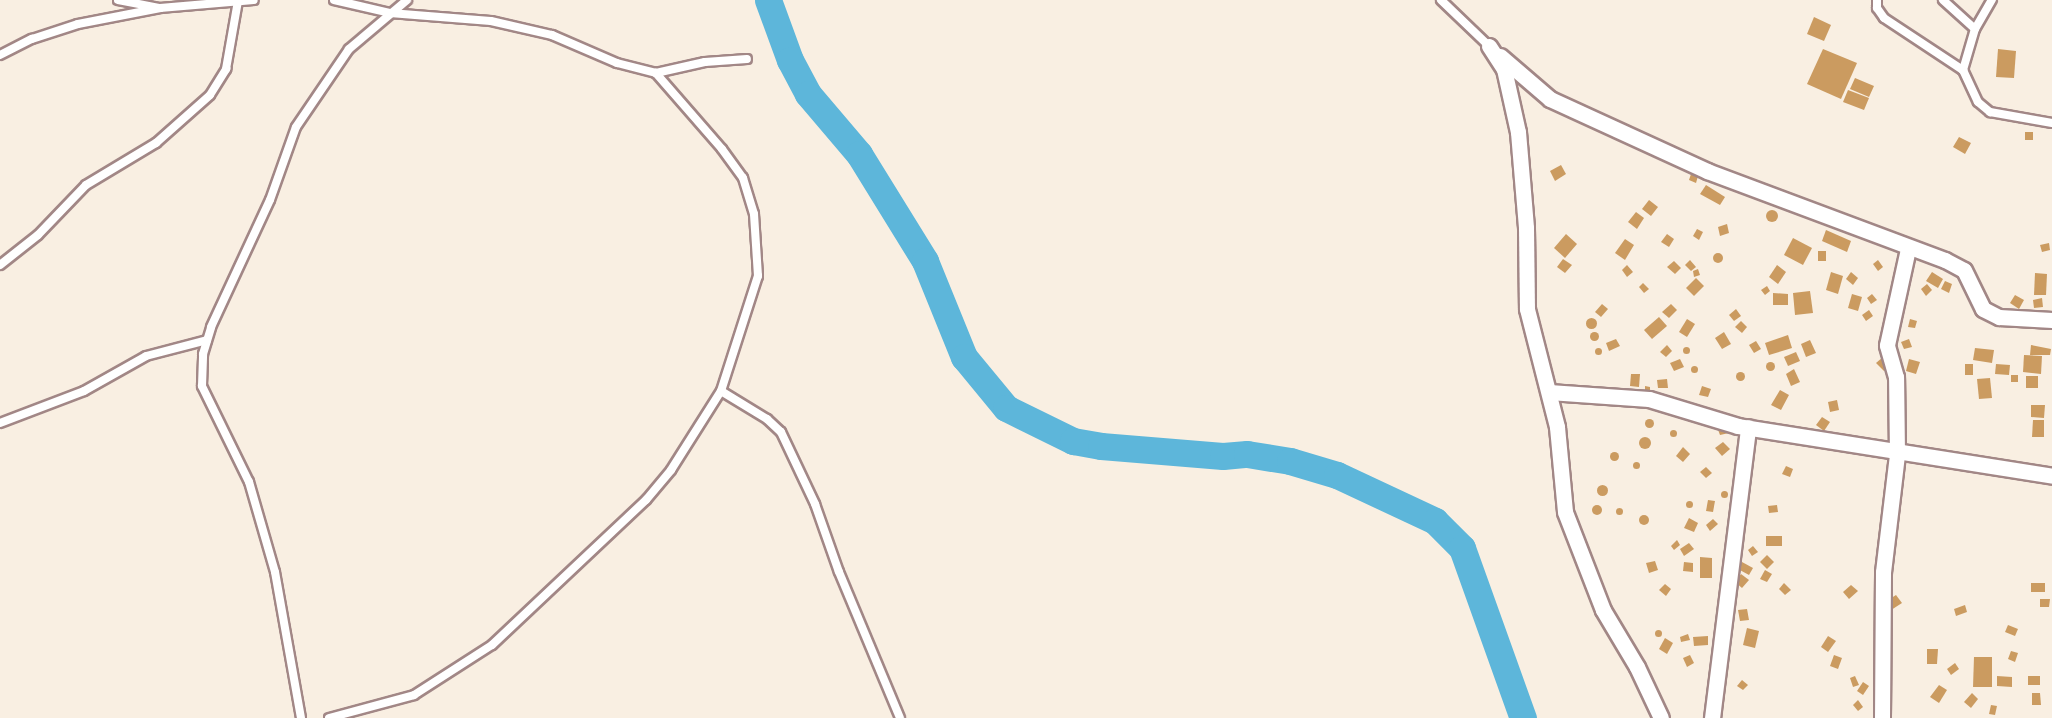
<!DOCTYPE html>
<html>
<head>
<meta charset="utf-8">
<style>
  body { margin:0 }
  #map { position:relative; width:2052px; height:718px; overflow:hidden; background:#f9efe2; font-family:"Gentium Book Plus",serif }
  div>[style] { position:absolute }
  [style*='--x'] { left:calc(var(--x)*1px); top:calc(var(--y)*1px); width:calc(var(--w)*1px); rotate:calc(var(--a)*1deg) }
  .river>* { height:27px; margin:-13.5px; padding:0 13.5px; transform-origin:13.5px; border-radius:13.5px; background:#5db6da }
  .building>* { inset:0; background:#cb9b60 }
  .round { border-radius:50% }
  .roads { filter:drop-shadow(2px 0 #a28786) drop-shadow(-2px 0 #a28786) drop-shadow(0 2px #a28786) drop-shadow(0 -2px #a28786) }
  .service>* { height:8px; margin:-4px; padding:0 4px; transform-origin:4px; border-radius:4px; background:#fff }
  .minor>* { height:15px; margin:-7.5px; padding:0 7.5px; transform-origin:7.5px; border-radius:7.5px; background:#fff }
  span { translate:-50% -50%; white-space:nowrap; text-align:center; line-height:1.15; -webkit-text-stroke:5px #fff; paint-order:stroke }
</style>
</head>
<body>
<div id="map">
  <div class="river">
    <i style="--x:768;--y:0;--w:64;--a:69.9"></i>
    <i style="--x:790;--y:60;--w:38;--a:62"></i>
    <i style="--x:808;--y:94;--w:79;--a:49.6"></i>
    <i style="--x:859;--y:154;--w:126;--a:58.3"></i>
    <i style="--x:925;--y:261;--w:104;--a:67.9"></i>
    <i style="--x:964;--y:357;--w:66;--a:50.5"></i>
    <i style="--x:1006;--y:408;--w:75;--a:26.2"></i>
    <i style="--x:1073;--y:441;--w:28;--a:10"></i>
    <i style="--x:1101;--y:446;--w:122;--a:4.7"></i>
    <i style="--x:1223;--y:456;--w:24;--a:-5"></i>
    <i style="--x:1247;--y:454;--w:44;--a:9.2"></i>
    <i style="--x:1290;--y:461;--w:49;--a:16.6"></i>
    <i style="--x:1337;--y:475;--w:108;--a:25.1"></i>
    <i style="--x:1435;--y:521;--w:38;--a:45"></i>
    <i style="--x:1462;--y:548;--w:181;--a:70.3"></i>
  </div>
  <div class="building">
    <i style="clip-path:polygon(1814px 17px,1831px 25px,1824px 41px,1807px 34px)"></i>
    <i style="clip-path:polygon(1823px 49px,1857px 63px,1841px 99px,1807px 84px)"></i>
    <i style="clip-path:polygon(1998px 49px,2016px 51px,2014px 78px,1996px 77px)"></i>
    <i style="clip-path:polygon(1855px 78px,1874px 86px,1869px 97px,1850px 89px)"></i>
    <i style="clip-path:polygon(1848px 90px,1869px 98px,1864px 110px,1843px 102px)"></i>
    <i style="clip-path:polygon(2025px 132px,2033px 132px,2033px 140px,2025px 140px)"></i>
    <i style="clip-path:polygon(1959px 137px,1971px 143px,1965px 154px,1953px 147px)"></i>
    <i style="clip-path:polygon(1561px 165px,1566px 174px,1555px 181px,1550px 171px)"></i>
    <i style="clip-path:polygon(1691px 174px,1698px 176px,1696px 183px,1689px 180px)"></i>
    <i style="clip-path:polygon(1706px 185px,1725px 197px,1720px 205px,1700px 194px)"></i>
    <i style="clip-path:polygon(1649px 200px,1658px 207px,1651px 216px,1642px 209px)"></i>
    <i class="round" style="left:1766px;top:210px;width:12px;height:12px"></i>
    <i style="clip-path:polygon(1636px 212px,1644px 218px,1637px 229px,1628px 222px)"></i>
    <i style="clip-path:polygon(1727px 224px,1729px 233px,1720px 236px,1718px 227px)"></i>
    <i style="clip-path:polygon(1697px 229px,1703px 232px,1699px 240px,1693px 236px)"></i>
    <i style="clip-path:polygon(1826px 230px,1851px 241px,1847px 252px,1822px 241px)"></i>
    <i style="clip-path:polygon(1566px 234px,1577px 244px,1565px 258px,1554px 248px)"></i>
    <i style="clip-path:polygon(1667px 234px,1674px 239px,1669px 247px,1661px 242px)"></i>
    <i style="clip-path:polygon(1793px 238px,1812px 248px,1803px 265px,1784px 255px)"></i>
    <i style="clip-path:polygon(1625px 239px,1634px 245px,1625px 260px,1615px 253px)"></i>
    <i style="clip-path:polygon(2049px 243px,2050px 250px,2042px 252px,2040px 245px)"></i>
    <i style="clip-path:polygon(1818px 251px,1826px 251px,1826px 261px,1818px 261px)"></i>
    <i class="round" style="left:1713px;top:253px;width:10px;height:10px"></i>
    <i style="clip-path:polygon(1563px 259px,1572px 265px,1565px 273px,1557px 267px)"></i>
    <i style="clip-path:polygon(1690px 260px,1696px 267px,1691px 271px,1685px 265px)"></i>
    <i style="clip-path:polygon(1878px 260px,1883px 267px,1878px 271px,1873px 264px)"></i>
    <i style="clip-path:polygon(1674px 261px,1681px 268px,1675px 274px,1667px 267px)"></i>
    <i style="clip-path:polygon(1627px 265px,1633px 272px,1627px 277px,1622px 270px)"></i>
    <i style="clip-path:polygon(1777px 265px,1786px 272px,1778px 284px,1769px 277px)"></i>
    <i style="clip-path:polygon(1698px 269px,1700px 275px,1694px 277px,1693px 271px)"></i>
    <i style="clip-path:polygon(1831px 272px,1843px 276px,1838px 294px,1826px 290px)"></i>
    <i style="clip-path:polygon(1851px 272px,1858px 278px,1853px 285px,1846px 279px)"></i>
    <i style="clip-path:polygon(1932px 272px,1943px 279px,1938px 288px,1926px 281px)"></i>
    <i style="clip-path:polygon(2035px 273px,2047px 274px,2046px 295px,2034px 295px)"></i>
    <i style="clip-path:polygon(1696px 278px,1704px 286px,1694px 296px,1686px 288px)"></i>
    <i style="clip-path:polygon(1945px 281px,1952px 284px,1949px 293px,1941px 289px)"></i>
    <i style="clip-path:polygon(1643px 283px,1649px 289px,1644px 293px,1639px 287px)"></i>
    <i style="clip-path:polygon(1927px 284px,1932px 290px,1926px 296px,1921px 289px)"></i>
    <i style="clip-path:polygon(1767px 286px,1770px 291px,1765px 295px,1761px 290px)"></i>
    <i style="clip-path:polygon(1810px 291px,1813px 313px,1795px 315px,1793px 293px)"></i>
    <i style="clip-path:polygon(1773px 293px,1788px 294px,1788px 305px,1773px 305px)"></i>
    <i style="clip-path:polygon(1852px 294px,1862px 297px,1858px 311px,1848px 308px)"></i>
    <i style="clip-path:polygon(1872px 294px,1877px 300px,1871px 304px,1867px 298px)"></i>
    <i style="clip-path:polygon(2015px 295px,2024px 300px,2019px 309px,2010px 303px)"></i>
    <i style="clip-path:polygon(2042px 298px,2043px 307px,2034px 308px,2033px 300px)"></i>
    <i style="clip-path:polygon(1602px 304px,1608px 309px,1601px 317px,1595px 312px)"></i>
    <i style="clip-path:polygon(1671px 304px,1677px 310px,1669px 318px,1662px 312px)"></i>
    <i style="clip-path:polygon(1736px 309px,1741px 316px,1734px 321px,1729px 315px)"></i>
    <i style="clip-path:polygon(1869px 310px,1873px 316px,1866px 321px,1862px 315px)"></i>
    <i style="clip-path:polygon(1659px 317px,1667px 326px,1652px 339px,1644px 330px)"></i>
    <i class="round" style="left:1585.5px;top:317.5px;width:11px;height:11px"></i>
    <i style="clip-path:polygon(1687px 319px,1695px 324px,1687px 337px,1679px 332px)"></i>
    <i style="clip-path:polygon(1910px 319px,1917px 321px,1915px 328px,1908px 327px)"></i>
    <i style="clip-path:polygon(1741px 321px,1747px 327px,1742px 333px,1735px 327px)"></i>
    <i class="round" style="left:1589.5px;top:331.5px;width:9px;height:9px"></i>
    <i style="clip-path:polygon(1724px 332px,1731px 344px,1722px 349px,1715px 338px)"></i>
    <i style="clip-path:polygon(1788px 335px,1792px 348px,1769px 355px,1765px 343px)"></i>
    <i style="clip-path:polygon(1616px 339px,1620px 346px,1609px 351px,1606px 343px)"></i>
    <i style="clip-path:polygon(1909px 339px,1912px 347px,1904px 349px,1901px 342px)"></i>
    <i style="clip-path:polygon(1810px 340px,1816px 353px,1806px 357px,1801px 344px)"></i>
    <i style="clip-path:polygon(1756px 341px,1761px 349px,1754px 353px,1749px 345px)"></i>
    <i style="clip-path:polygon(1667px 345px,1672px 351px,1666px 357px,1660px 352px)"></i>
    <i style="clip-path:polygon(2031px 345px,2051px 349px,2050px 355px,2030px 355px)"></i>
    <i class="round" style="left:1682.5px;top:346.5px;width:7px;height:7px"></i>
    <i class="round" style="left:1594.5px;top:347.5px;width:7px;height:7px"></i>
    <i style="clip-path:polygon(1975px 348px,1994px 350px,1992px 363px,1973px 360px)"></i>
    <i style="clip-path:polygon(1796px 352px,1800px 361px,1788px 366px,1784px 357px)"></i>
    <i style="clip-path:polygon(2024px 355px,2042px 356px,2041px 374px,2023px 372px)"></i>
    <i style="clip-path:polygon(1883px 357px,1890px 365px,1884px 371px,1876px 363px)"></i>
    <i style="clip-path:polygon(1680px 359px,1684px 367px,1674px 371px,1670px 363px)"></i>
    <i style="clip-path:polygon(1909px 359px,1920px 362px,1916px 374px,1906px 371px)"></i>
    <i class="round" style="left:1765.5px;top:361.5px;width:9px;height:9px"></i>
    <i style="clip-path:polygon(1965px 364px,1973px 364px,1973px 375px,1965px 375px)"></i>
    <i style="clip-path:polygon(1996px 364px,2010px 365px,2009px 375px,1995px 374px)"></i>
    <i class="round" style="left:1690.5px;top:365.5px;width:7px;height:7px"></i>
    <i style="clip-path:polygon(1794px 369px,1800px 382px,1791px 386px,1786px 374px)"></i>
    <i class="round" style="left:1735.5px;top:371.5px;width:9px;height:9px"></i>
    <i style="clip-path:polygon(1631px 374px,1640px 374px,1639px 387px,1630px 386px)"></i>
    <i style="clip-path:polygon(2011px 375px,2018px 375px,2018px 382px,2011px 382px)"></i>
    <i style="clip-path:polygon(2026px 376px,2038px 376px,2038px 388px,2026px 388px)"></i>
    <i style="clip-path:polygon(1990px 378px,1992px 398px,1979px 399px,1977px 379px)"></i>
    <i style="clip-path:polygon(1667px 379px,1668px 388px,1658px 388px,1657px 380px)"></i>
    <i style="clip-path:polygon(1645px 386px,1650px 387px,1650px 392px,1645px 392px)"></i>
    <i style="clip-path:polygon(1702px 386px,1711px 389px,1708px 397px,1699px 395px)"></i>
    <i style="clip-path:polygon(1780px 390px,1789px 395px,1781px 410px,1771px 405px)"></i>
    <i style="clip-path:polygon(1837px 400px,1839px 410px,1830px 412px,1828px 402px)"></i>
    <i style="clip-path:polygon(2031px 405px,2045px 405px,2044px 418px,2031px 417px)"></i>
    <i style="clip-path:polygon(1822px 417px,1830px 422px,1824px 431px,1816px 425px)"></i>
    <i class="round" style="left:1644.5px;top:418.5px;width:9px;height:9px"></i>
    <i style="clip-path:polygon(2033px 420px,2044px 420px,2044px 437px,2032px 437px)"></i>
    <i style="clip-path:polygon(1726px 424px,1729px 433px,1720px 435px,1717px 427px)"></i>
    <i class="round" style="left:1669.5px;top:429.5px;width:7px;height:7px"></i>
    <i class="round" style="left:1639px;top:437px;width:12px;height:12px"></i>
    <i style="clip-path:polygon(1723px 442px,1730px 449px,1722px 456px,1715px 448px)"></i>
    <i style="clip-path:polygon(1683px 447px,1690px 454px,1683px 462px,1676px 456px)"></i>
    <i class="round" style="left:1609.5px;top:451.5px;width:9px;height:9px"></i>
    <i class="round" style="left:1632.5px;top:461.5px;width:7px;height:7px"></i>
    <i style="clip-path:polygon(1786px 466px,1793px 469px,1790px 477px,1782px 474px)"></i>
    <i style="clip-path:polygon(1706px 467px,1712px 473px,1706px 478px,1700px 472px)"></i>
    <i class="round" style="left:1596.5px;top:484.5px;width:11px;height:11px"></i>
    <i class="round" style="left:1720.5px;top:490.5px;width:7px;height:7px"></i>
    <i style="clip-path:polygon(1708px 500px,1715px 501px,1713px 512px,1706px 511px)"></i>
    <i class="round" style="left:1685.5px;top:500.5px;width:7px;height:7px"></i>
    <i style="clip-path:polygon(1777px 505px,1778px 512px,1769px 513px,1768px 506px)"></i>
    <i class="round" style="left:1592px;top:505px;width:10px;height:10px"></i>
    <i class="round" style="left:1615.5px;top:507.5px;width:7px;height:7px"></i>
    <i class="round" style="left:1639px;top:515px;width:10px;height:10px"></i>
    <i style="clip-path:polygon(1689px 518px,1698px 523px,1694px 532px,1684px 528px)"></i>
    <i style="clip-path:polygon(1713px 519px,1718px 524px,1710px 531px,1706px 525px)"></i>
    <i style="clip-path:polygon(1766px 536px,1782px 536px,1782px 546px,1766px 546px)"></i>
    <i style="clip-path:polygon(1677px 540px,1680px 545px,1674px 550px,1671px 546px)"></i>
    <i style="clip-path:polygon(1689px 543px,1694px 549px,1684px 556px,1680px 549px)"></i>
    <i style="clip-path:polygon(1753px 546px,1758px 552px,1752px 556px,1748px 550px)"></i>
    <i style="clip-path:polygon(1767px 555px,1774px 562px,1767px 569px,1760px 562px)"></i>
    <i style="clip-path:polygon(1700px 557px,1712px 558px,1712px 578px,1700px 578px)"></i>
    <i style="clip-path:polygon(1655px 561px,1658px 570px,1649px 573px,1646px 563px)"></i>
    <i style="clip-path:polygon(1684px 562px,1693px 563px,1693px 572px,1683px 571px)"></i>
    <i style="clip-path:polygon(1742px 562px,1753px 568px,1749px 575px,1738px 569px)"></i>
    <i style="clip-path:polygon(1765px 570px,1772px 574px,1767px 582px,1760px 579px)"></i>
    <i style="clip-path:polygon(1741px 574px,1749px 580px,1742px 588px,1735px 582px)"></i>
    <i style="clip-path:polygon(1784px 583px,1791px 590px,1785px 595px,1779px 589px)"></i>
    <i style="clip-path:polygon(2031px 583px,2045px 583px,2045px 592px,2031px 592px)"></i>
    <i style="clip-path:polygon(1665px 584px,1671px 589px,1666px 596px,1659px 590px)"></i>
    <i style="clip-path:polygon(1851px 585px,1858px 591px,1849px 599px,1843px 592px)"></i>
    <i style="clip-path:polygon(1896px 595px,1902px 603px,1888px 612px,1882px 604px)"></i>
    <i style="clip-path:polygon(2040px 599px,2050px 599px,2049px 607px,2040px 607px)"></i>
    <i style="clip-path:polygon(1965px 605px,1967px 612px,1956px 616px,1954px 609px)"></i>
    <i style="clip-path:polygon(1747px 609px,1749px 620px,1740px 621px,1738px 610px)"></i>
    <i style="clip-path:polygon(2008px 625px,2018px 629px,2015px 636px,2005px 632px)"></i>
    <i style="clip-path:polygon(1747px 628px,1759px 631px,1755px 648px,1743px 645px)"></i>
    <i class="round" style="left:1654.5px;top:629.5px;width:7px;height:7px"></i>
    <i style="clip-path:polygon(1688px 634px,1690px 640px,1681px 642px,1680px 637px)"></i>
    <i style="clip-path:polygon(1708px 636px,1708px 645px,1694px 646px,1693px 637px)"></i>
    <i style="clip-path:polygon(1828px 636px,1836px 641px,1828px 652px,1821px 647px)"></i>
    <i style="clip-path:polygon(1665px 638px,1673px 643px,1667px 654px,1659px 649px)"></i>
    <i style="clip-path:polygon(1927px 649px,1938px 649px,1937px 664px,1927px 664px)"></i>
    <i style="clip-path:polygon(2011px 651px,2018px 653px,2015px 662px,2008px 659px)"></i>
    <i style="clip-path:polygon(1690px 655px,1694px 663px,1687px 667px,1683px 658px)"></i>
    <i style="clip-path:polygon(1834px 655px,1842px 658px,1838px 669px,1830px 666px)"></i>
    <i style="clip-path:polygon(1974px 657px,1992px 657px,1992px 687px,1973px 687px)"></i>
    <i style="clip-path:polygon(1955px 663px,1959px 669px,1951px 675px,1947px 669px)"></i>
    <i style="clip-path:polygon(1855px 676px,1859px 685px,1853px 687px,1850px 678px)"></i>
    <i style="clip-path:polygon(1997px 676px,2012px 677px,2012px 687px,1997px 686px)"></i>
    <i style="clip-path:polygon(2028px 676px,2040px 676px,2040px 685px,2028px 685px)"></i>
    <i style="clip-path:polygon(1742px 680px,1748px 685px,1743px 690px,1737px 686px)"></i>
    <i style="clip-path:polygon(1863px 682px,1869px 686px,1863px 695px,1857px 691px)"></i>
    <i style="clip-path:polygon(1939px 685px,1947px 690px,1939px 703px,1930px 697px)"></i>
    <i style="clip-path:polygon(1972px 693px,1978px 699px,1971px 708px,1964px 702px)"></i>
    <i style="clip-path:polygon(2032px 693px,2040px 693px,2041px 705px,2032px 705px)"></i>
    <i style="clip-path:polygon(1858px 700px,1863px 707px,1858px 711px,1853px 705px)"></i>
    <i style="clip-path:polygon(1991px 705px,1997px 706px,1995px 715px,1989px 714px)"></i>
  </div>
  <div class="roads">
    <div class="service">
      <i style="--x:118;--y:0;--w:43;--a:10.8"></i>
      <i style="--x:160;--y:8;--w:94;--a:-4.9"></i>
      <i style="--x:334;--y:0;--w:57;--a:13.1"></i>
      <i style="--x:390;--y:13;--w:101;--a:4.5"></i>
      <i style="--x:491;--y:21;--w:63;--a:12.9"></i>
      <i style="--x:552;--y:35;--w:71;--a:23.3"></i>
      <i style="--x:617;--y:63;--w:40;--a:14.4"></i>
      <i style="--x:656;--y:73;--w:50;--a:-12.7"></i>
      <i style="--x:705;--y:62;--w:42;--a:-4.1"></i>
      <i style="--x:1441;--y:0;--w:66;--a:43.8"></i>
      <i style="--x:1877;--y:0;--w:8;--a:90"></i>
      <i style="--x:1877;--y:8;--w:12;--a:55"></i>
      <i style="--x:1884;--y:18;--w:95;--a:33.4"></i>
      <i style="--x:1963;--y:70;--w:35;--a:65"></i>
      <i style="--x:1978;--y:102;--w:16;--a:40"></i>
      <i style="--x:1990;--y:112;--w:63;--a:10.1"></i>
      <i style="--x:1943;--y:0;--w:43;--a:42.2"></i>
      <i style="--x:0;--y:55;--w:36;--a:-27"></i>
      <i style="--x:32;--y:39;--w:48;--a:-18.1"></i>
      <i style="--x:78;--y:24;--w:84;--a:-11"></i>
      <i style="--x:1963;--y:70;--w:43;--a:-73.7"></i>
      <i style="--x:1975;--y:29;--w:34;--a:-60"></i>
      <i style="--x:0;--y:265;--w:48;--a:-38.3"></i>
      <i style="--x:38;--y:235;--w:69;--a:-46.2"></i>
      <i style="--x:86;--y:185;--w:82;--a:-31"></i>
      <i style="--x:156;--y:143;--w:72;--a:-41.6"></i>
      <i style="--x:210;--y:95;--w:31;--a:-58"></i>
      <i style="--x:226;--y:69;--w:69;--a:-80"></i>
      <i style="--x:721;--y:391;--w:54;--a:31.3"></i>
      <i style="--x:767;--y:419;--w:19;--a:43"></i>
      <i style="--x:781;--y:432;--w:80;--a:64.7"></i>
      <i style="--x:815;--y:504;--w:72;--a:70.6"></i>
      <i style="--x:839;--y:572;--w:158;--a:67.3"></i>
      <i style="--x:0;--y:423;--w:90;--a:-20.9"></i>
      <i style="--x:84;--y:391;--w:71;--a:-29.4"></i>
      <i style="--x:146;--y:356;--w:63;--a:-14.7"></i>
      <i style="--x:301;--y:718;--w:148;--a:-100.1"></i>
      <i style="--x:275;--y:572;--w:94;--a:-106.1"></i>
      <i style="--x:249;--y:482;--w:107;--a:-116.1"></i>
      <i style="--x:202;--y:386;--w:32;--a:-88"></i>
      <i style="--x:203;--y:354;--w:28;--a:-73"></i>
      <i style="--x:211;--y:327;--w:140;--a:-65.1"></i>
      <i style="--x:270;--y:200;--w:77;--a:-70.4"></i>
      <i style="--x:296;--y:127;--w:94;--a:-55.8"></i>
      <i style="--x:349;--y:49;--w:76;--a:-40.2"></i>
      <i style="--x:329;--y:718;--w:88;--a:-15.1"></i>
      <i style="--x:414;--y:695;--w:93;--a:-32.7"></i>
      <i style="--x:492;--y:645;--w:212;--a:-43.3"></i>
      <i style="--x:646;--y:500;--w:39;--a:-50"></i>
      <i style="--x:671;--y:470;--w:93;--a:-57.7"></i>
      <i style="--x:721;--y:391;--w:121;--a:-72.2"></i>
      <i style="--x:758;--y:276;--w:62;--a:-93.7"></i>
      <i style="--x:754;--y:214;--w:38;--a:-107"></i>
      <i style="--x:743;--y:178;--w:36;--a:-126"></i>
      <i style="--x:722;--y:149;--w:101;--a:-131"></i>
    </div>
    <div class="minor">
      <i style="--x:1489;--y:46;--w:27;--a:57"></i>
      <i style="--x:1504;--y:69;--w:65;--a:77.5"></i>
      <i style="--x:1518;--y:132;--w:96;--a:85.2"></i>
      <i style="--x:1526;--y:228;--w:81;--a:89.3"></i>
      <i style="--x:1527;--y:309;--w:122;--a:75.7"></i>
      <i style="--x:1557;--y:427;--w:85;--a:84.6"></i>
      <i style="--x:1565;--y:512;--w:105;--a:68.8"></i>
      <i style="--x:1603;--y:610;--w:66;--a:59.2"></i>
      <i style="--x:1637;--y:667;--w:56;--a:64.8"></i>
      <i style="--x:1500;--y:56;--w:66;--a:40.7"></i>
      <i style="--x:1550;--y:99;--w:173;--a:24.6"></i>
      <i style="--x:1707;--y:171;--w:254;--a:20.5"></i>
      <i style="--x:1945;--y:260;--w:21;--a:28"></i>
      <i style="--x:1964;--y:270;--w:43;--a:64"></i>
      <i style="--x:1983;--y:309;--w:18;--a:27"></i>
      <i style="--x:1999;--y:317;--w:53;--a:3.2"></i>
      <i style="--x:1549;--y:392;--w:100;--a:4"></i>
      <i style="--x:1649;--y:399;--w:93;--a:16.9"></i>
      <i style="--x:1738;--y:426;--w:318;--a:9"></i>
      <i style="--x:1712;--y:718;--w:293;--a:-82.9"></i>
      <i style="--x:1882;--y:718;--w:146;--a:-89.6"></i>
      <i style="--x:1883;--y:572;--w:119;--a:-83.2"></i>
      <i style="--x:1897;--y:454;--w:77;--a:-90.7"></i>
      <i style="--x:1896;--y:377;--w:33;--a:-106"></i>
      <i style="--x:1887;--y:345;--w:98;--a:-77.7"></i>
    </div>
  </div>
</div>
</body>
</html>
